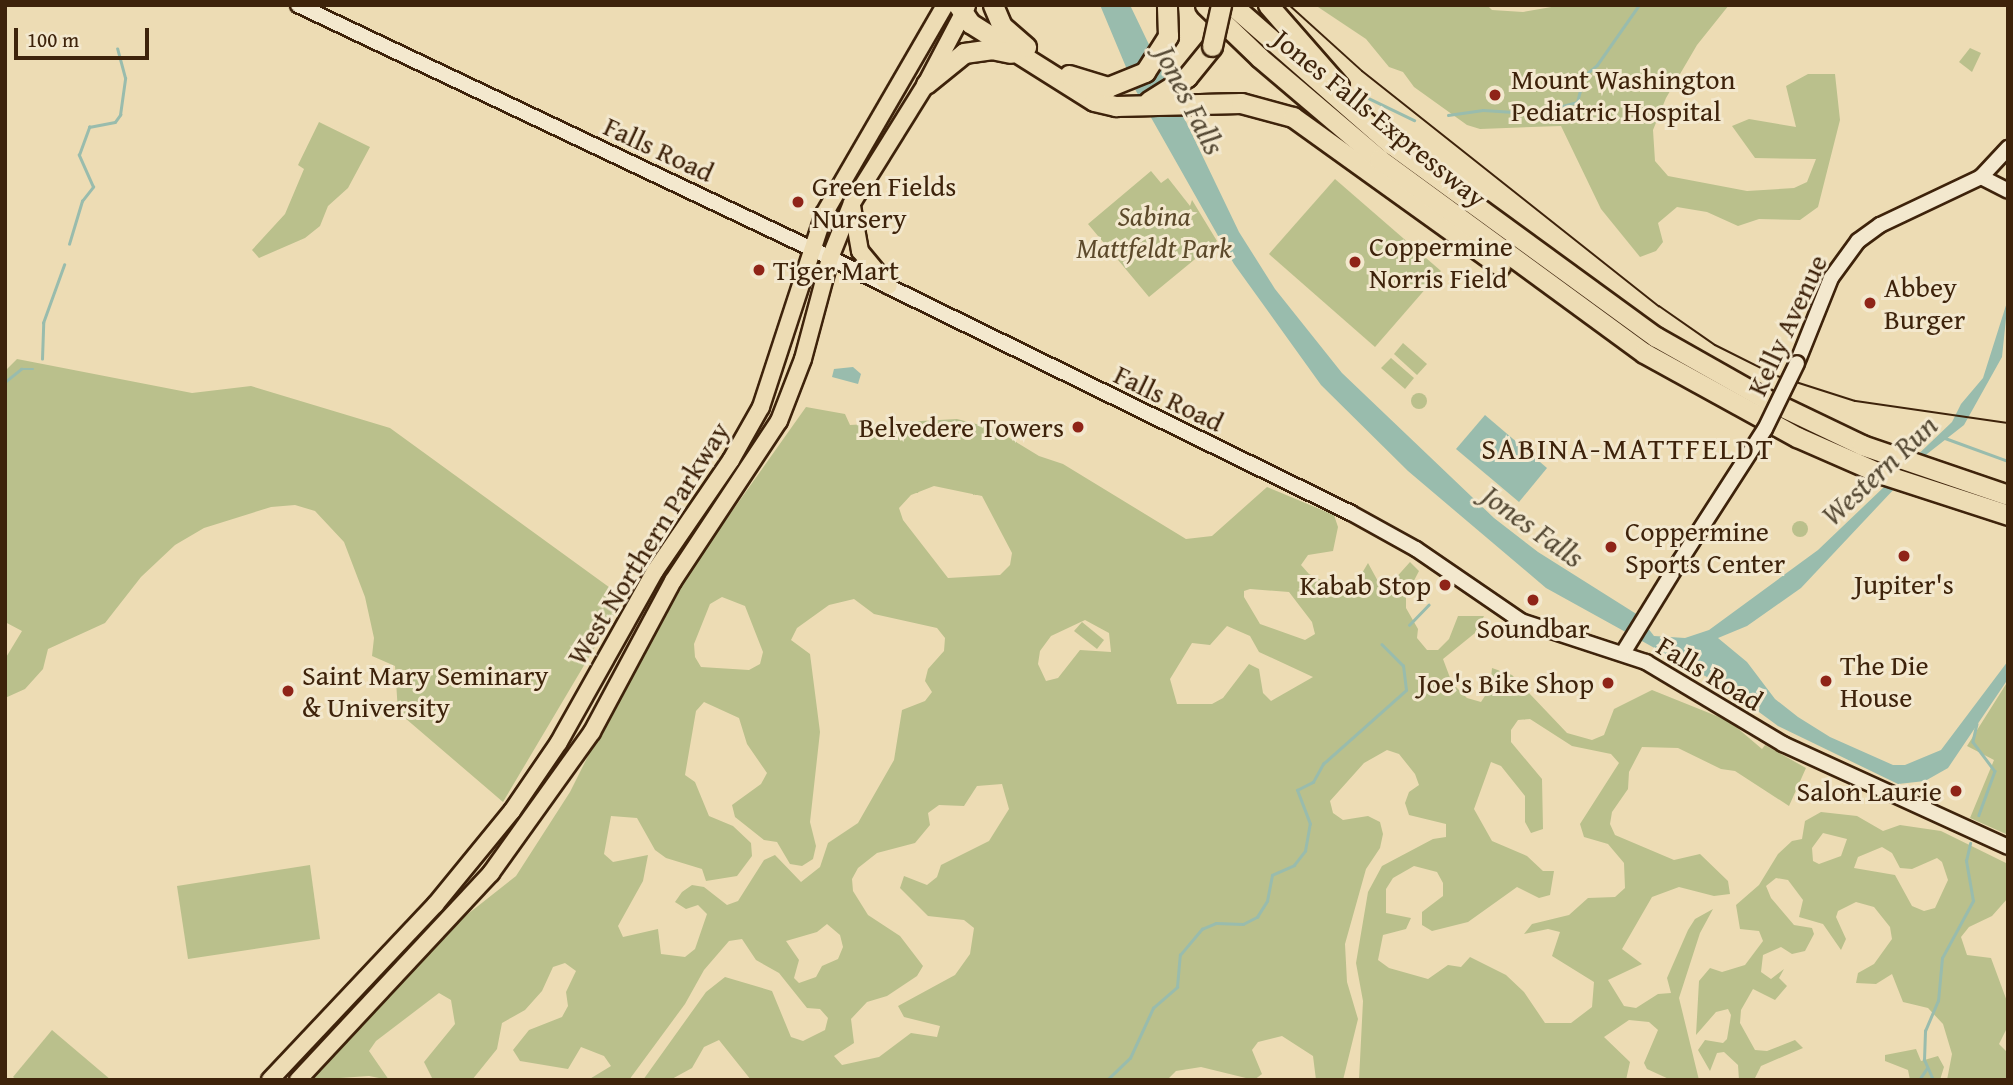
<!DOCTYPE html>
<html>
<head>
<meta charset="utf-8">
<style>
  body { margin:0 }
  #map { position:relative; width:2013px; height:1085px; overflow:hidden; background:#eddcb4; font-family:"Gentium Book Plus",serif }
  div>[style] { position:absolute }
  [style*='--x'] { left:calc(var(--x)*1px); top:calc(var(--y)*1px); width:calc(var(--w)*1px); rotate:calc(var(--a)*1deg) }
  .green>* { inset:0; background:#bac08c }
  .round { border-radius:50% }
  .water>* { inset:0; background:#99bcad }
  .stream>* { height:2.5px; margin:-1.25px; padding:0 1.25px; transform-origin:1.25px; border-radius:1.25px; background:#99bcad }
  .roads { filter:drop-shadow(2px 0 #3e230b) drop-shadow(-2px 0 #3e230b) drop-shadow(0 2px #3e230b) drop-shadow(0 -2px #3e230b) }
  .secondary>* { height:14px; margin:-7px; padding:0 7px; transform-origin:7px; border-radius:7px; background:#f3e8ce }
  .primary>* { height:16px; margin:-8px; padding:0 8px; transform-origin:8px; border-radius:8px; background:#eddcb4 }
  .highway>* { height:19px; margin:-9.5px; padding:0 9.5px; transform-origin:9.5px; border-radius:9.5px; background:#eddcb4 }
  .tram>* { height:2px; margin:-1px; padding:0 1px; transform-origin:1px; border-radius:1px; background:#3e230b }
  .bridges { filter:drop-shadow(2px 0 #3e230b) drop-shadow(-2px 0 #3e230b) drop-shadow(0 2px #3e230b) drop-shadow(0 -2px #3e230b) }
  .secondary-bridge>* { height:14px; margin:-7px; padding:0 7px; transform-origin:7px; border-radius:7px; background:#f3e8ce }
  .highway-bridge>* { height:19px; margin:-9.5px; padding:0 9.5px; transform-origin:9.5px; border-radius:9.5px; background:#eddcb4 }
  .dots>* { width:19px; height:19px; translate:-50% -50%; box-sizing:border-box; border:4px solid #f3e8ce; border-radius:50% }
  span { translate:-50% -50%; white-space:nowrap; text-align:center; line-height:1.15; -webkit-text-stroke:6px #f3e8ce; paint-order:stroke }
  .poi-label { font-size:28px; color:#3e230b }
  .left { translate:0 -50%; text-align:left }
  .right { translate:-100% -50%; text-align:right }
  .street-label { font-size:28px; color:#3e230b }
  .park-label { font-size:28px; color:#5d4a2b; font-style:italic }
  .water-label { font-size:30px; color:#554934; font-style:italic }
  .neighbourhood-label { font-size:30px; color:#3e230b; letter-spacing:2px }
  .frame { position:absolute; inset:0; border:7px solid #3e230b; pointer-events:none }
  .scale { position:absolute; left:14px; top:28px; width:135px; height:32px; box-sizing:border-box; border:4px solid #3e230b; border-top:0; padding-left:9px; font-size:21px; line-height:24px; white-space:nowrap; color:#3e230b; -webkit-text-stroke:5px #f3e8ce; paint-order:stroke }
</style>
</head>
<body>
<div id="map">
  <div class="green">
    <i style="clip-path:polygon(1315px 5px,1487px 5px,1492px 10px,1523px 12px,1563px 5px,1729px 5px,1697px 45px,1666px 98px,1653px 130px,1655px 161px,1668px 176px,1747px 191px,1794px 188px,1807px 182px,1816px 159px,1755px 158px,1732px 126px,1749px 119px,1796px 127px,1786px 86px,1808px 74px,1835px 74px,1840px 120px,1818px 207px,1800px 220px,1759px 219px,1738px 226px,1707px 212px,1677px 207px,1658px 223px,1663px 242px,1656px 251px,1640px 257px,1601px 209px,1561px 126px,1480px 129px,1467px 125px,1414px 87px,1403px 72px,1389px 67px,1366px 39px)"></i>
    <i style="clip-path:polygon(1970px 48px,1981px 53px,1972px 72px,1959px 62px)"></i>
    <i style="clip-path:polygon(319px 122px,370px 147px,348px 188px,328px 206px,320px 226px,305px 238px,259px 258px,252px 250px,285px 214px,304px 169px,298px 165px)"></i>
    <i style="clip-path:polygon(1151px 171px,1161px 183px,1168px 178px,1190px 206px,1192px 200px,1217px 241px,1149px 297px,1088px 224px)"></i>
    <i style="clip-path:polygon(1335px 179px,1441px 271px,1375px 347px,1269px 254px)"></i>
    <i style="clip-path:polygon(1403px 343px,1427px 364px,1417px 375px,1394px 354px)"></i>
    <i style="clip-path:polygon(1391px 358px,1414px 378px,1405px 389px,1381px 368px)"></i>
    <i style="clip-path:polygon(17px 359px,192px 393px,251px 386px,390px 428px,624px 598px,503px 802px,398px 712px,395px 666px,372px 656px,374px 638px,365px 597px,344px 542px,315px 511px,295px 505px,271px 507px,204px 528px,175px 545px,141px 577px,105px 623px,48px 649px,43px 669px,25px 689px,5px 698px,5px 659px,22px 631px,5px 622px,5px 371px)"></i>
    <i class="round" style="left:1411px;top:393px;width:16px;height:16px"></i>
    <i style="clip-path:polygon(evenodd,806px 407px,845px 414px,850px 425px,957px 419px,995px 429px,1039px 456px,1063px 464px,1186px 539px,1212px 536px,1267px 487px,1334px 515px,1338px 527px,1333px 551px,1308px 555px,1301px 565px,1309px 574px,1343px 591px,1355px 585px,1368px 563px,1380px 585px,1393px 581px,1410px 562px,1419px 571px,1406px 596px,1406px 608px,1418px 629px,1417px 638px,1427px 650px,1438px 650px,1449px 639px,1458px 616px,1484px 616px,1475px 633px,1443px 659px,1452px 683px,1467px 698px,1481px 702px,1490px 688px,1492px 668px,1512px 675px,1567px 733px,1592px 740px,1604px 735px,1614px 709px,1652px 690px,1729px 721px,1762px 749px,1765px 745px,1806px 768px,1789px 806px,1735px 771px,1721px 769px,1678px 748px,1642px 747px,1629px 772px,1628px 789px,1612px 812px,1610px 824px,1615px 835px,1674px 860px,1700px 854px,1728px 881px,1730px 894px,1714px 896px,1679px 887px,1652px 897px,1622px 949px,1642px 964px,1608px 980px,1624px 1006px,1636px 1008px,1658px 994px,1671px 993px,1667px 978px,1688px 930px,1695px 919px,1713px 909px,1700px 933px,1679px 998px,1699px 1080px,1671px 1080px,1647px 1069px,1644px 1063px,1658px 1030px,1649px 1022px,1629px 1020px,1604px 1037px,1630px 1062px,1626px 1080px,1359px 1080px,1363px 1001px,1356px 963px,1368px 892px,1382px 866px,1433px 839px,1446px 837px,1446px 824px,1409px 815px,1405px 803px,1409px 792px,1419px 785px,1415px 774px,1399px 754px,1387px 750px,1364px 763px,1330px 801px,1333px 813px,1343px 820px,1368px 816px,1380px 822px,1383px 834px,1380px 848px,1366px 869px,1345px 944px,1347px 982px,1358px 1019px,1343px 1080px,1316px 1080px,1313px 1056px,1282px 1036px,1258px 1042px,1252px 1050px,1262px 1074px,1254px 1080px,1201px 1067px,1176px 1071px,1167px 1080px,751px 1080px,719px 1040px,704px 1047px,692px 1068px,670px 1080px,643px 1080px,706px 992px,725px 977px,772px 991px,791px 1037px,803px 1041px,825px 1030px,828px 1018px,820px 1009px,807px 1008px,779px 973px,756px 960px,742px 939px,729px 941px,704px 970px,685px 1004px,629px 1080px,588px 1080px,611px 1066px,604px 1056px,581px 1047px,568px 1069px,520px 1061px,513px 1050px,529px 1030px,562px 1017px,568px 1006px,566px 992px,576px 971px,565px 963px,553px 967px,542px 991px,525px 1010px,502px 1023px,497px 1049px,472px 1080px,433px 1080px,424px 1062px,455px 1024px,451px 1000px,439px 993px,376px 1041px,369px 1051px,389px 1080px,369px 1076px,310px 1080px,459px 921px,516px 876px,570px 792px,659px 614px,806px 407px,934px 486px,982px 496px,1012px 553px,1010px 565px,1000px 575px,948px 578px,903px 520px,899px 508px,911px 495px,934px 486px,806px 407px,1250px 589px,1289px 592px,1312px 622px,1315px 634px,1305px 640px,1260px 624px,1244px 597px,1244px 591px,1250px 589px,806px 407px,722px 597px,745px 606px,763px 652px,760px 664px,749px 670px,701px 667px,695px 657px,694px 644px,710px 604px,722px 597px,806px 407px,854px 599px,874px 614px,937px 628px,945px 638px,944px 651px,928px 669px,925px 681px,932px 692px,925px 701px,902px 710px,894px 760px,858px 823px,828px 843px,820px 867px,801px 882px,775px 855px,764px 860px,738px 901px,727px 905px,704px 887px,692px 885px,682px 892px,675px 902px,686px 909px,698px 905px,707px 914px,695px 949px,685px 957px,661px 954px,658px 929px,623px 937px,618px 926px,643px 881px,648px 855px,613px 862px,604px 854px,611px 816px,637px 818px,655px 850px,666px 858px,702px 869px,706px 881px,737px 876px,752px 856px,751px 843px,733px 826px,709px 816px,695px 782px,685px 775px,696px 711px,704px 702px,739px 718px,747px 744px,767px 773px,761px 784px,732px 805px,735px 817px,764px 840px,777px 842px,790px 864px,802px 866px,813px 859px,816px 846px,810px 822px,820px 732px,810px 654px,791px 640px,797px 628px,829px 605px,854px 599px,806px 407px,1085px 620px,1109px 633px,1111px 652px,1080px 650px,1058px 678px,1046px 681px,1038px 664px,1040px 651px,1051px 636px,1085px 620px,806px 407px,1227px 626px,1250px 636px,1259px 652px,1313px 677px,1271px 701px,1263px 693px,1259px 669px,1249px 664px,1223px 698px,1212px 704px,1177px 704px,1170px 679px,1192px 643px,1210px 645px,1227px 626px,806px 407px,1530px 719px,1572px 746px,1611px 754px,1619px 763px,1580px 824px,1584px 837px,1608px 844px,1624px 863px,1625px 888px,1615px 897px,1588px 898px,1569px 915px,1532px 924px,1524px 934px,1548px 929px,1560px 932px,1552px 956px,1594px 982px,1592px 1007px,1571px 1023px,1545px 1023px,1524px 992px,1506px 975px,1470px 957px,1461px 967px,1448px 965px,1428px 979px,1389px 968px,1378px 960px,1383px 935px,1406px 929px,1411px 918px,1386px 913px,1386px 889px,1393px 878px,1414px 866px,1437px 872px,1443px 883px,1443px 896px,1422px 912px,1422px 925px,1432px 931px,1468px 922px,1517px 887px,1539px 898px,1550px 895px,1554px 871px,1543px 871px,1527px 856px,1492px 841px,1474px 809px,1491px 762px,1501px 766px,1525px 796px,1525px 822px,1531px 833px,1543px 829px,1542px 779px,1511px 742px,1511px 730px,1518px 720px,1530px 719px,806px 407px,1002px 784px,1009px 809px,989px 841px,941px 865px,937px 877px,927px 885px,904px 876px,900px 888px,928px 916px,964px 920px,974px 928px,970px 954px,955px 975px,898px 1006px,904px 1017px,940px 1026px,937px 1037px,911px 1033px,879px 1057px,842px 1065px,834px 1056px,854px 1043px,851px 1019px,867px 1002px,887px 996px,917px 976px,923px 966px,900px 936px,868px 915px,853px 891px,852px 879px,858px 868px,877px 853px,915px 843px,930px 825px,928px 813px,939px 805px,964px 806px,977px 786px,1002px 784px,806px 407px,827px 924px,840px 935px,843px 947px,838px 959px,822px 966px,816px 977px,799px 983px,794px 978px,799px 960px,786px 941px,817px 932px,827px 924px)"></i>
    <i class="round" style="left:1792px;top:521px;width:16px;height:16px"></i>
    <i style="clip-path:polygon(1082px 622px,1104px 640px,1097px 649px,1074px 631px)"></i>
    <i style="clip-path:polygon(2008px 681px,2008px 831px,2006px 834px,1970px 818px,1994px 760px,1967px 746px)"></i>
    <i style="clip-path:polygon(evenodd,1821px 812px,1857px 816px,1883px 831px,1900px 825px,1941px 831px,2008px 864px,2008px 898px,1992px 916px,1969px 927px,1961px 937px,1967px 955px,1991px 958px,2008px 1004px,2008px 1026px,1999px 1044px,2008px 1053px,2008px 1080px,1947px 1080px,1952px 1054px,1943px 1024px,1928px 1008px,1903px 1002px,1892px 974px,1876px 984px,1856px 983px,1858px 973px,1874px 964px,1892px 939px,1890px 927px,1874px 907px,1856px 902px,1838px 911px,1836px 917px,1846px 939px,1841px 950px,1823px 924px,1799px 917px,1803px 900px,1788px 880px,1776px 878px,1766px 886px,1771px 898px,1794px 925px,1812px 928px,1814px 934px,1805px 951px,1792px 954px,1781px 947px,1763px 955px,1761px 972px,1771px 979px,1784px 969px,1779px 978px,1787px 986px,1775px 1000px,1753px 989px,1741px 1010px,1740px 1023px,1755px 1050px,1767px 1051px,1795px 1040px,1803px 1048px,1761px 1066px,1754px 1080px,1739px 1080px,1738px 1065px,1724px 1052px,1717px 1053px,1710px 1071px,1698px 1050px,1705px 1040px,1723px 1043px,1727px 1039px,1731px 1015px,1728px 1009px,1716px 1012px,1696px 1035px,1699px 981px,1710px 968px,1722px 972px,1745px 965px,1763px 941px,1759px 931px,1740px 929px,1736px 905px,1759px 885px,1778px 854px,1792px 841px,1802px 839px,1805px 821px,1821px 812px,1823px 833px,1847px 839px,1841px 856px,1819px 864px,1813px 861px,1812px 848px,1823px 833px,1821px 812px,1882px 847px,1892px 853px,1900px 868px,1912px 869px,1937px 858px,1942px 862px,1948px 880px,1935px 908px,1924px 911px,1912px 906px,1895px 875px,1854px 868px,1858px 857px,1882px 847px)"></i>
    <i style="clip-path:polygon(310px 865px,320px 939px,188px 959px,177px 886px)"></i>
    <i style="clip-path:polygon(52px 1030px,111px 1080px,17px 1080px,13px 1077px)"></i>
    <i style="clip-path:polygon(1916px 1049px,1921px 1061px,1938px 1056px,1944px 1067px,1940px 1080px,1910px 1080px,1908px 1070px,1885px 1061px,1885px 1055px)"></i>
  </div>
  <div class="water">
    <i style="clip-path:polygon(1100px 5px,1130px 5px,1239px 232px,1275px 289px,1342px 373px,1494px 518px,1538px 552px,1638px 615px,1654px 636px,1685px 638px,1709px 630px,1818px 550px,1952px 422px,1961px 404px,1983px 378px,2008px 299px,2002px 357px,1964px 425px,1927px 454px,1801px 588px,1747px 626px,1718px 638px,1747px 662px,1775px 699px,1798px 717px,1830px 737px,1893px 765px,1905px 765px,1941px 750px,2008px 661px,2008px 679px,1948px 768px,1925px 781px,1898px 784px,1778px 726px,1725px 687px,1546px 588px,1408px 471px,1321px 385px,1234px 264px,1136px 91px)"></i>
    <i style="clip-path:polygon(853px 367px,861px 374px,858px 384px,832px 377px,834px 369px)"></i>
    <i style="clip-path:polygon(1485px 415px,1547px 468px,1519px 502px,1456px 449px)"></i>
  </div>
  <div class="stream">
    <i style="--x:1362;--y:95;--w:58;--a:25.7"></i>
    <i style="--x:1544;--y:111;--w:34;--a:-15"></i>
    <i style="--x:1577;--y:102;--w:27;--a:-75"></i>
    <i style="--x:1584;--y:76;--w:17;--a:-40"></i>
    <i style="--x:1597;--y:65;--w:73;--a:-55"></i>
    <i style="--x:1448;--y:115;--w:35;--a:-8"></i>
    <i style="--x:1483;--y:110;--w:46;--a:3.7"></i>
    <i style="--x:69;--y:244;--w:45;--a:-73.2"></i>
    <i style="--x:82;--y:201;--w:18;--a:-52"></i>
    <i style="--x:93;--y:187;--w:35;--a:-114"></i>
    <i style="--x:79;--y:155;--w:30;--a:-70"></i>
    <i style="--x:89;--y:127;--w:26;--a:-11"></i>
    <i style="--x:115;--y:122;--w:9;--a:-54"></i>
    <i style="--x:120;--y:115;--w:37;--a:-82"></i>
    <i style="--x:125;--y:78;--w:30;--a:-105"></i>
    <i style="--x:42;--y:359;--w:36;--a:-88"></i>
    <i style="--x:43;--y:323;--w:62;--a:-70.1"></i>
    <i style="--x:5;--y:382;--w:21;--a:-39"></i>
    <i style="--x:21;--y:369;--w:12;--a:0"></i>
    <i style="--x:1945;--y:438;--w:67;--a:20.1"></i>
    <i style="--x:1409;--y:625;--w:28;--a:-46"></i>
    <i style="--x:1977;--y:724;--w:18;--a:103"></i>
    <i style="--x:1973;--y:742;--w:36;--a:53"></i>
    <i style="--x:1995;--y:771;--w:47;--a:110"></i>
    <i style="--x:1107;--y:1080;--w:32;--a:-44"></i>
    <i style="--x:1130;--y:1058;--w:55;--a:-65.3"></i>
    <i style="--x:1153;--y:1008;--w:32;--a:-41"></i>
    <i style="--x:1177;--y:987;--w:32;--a:-85"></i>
    <i style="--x:1180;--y:955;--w:34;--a:-50"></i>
    <i style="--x:1202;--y:929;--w:15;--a:-23"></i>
    <i style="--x:1216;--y:923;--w:27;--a:2"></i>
    <i style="--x:1243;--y:924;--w:16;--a:-27"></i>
    <i style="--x:1257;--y:917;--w:19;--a:-58"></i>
    <i style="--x:1267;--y:901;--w:26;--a:-79"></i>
    <i style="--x:1272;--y:875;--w:24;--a:-24"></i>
    <i style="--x:1294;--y:865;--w:18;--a:-52"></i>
    <i style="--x:1305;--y:851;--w:27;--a:-80"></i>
    <i style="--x:1310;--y:824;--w:36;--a:-111"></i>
    <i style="--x:1297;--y:790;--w:18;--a:-27"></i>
    <i style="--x:1313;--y:782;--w:21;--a:-61"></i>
    <i style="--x:1323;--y:764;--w:111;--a:-41.7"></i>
    <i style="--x:1406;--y:690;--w:24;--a:-97"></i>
    <i style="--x:1403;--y:666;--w:30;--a:-135"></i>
    <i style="--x:1919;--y:1080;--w:14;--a:-56"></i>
    <i style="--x:1933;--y:1080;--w:22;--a:-114"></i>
    <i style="--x:1924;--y:1060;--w:29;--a:-88"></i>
    <i style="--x:1925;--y:1031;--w:33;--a:-67"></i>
    <i style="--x:1938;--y:1001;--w:43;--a:-84.7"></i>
    <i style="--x:1942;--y:958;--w:65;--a:-61.5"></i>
    <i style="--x:1973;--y:901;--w:41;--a:-99.9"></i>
    <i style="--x:1966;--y:861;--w:18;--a:-77"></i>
  </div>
  <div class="roads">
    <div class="secondary">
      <i style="--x:298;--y:5;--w:567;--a:25.39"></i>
      <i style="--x:810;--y:248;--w:602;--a:26.1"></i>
      <i style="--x:1351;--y:513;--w:74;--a:29"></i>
      <i style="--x:1416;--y:549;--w:127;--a:34.4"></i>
      <i style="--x:1521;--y:621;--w:132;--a:18.2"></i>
      <i style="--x:1646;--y:662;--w:160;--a:30.9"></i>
      <i style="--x:1783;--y:744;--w:247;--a:24.6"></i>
      <i style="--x:1981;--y:177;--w:30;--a:27"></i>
      <i style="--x:1797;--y:363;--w:92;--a:-68.2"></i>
      <i style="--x:1831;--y:278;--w:46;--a:-53.9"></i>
      <i style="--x:1858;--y:241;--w:27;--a:-36"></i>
      <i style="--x:1880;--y:225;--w:112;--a:-25.4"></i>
      <i style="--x:1981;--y:177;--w:40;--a:-47"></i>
      <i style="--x:1623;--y:653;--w:101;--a:-58.4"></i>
    </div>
    <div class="primary">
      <i style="--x:852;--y:206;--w:46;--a:79.9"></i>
      <i style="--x:860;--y:251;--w:45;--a:50.4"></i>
      <i style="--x:270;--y:1080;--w:241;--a:-46.7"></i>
      <i style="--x:435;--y:905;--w:122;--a:-50.7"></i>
      <i style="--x:512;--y:811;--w:83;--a:-55.7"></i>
      <i style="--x:559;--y:742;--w:196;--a:-60.7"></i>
      <i style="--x:655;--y:571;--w:135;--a:-55.6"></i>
      <i style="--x:731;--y:460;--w:61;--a:-60.5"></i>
      <i style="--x:761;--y:407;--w:203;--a:-71.9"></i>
      <i style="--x:824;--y:214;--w:241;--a:-59.9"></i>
      <i style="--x:298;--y:1080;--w:283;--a:-47"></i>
      <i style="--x:491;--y:873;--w:173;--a:-54.4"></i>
      <i style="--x:592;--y:732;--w:171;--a:-61.8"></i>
      <i style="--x:673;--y:581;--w:192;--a:-56.5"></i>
      <i style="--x:779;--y:421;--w:66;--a:-68.8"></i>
      <i style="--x:803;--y:359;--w:105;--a:-75"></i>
      <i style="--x:830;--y:258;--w:59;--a:-68.2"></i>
      <i style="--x:852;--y:203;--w:140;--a:-58.1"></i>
      <i style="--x:926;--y:84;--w:88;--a:-62.3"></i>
    </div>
    <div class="highway">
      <i style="--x:958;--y:5;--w:22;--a:56"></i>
      <i style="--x:970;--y:23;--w:146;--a:32.2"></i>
      <i style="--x:1094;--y:101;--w:23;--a:13"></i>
      <i style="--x:1116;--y:106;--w:125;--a:-1.4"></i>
      <i style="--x:1241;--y:103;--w:54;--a:15.1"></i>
      <i style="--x:1293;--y:117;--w:255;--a:35.7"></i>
      <i style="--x:993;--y:5;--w:23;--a:67"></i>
      <i style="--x:1002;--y:26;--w:32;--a:41"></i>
      <i style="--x:1205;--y:5;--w:76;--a:43.9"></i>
      <i style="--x:1260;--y:58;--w:156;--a:40.3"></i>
      <i style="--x:1379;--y:159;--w:328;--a:36.2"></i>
      <i style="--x:1644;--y:353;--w:175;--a:28.8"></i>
      <i style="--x:1797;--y:437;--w:90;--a:23.7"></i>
      <i style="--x:1879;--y:473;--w:136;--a:18"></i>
      <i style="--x:1232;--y:5;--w:211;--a:41.2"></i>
      <i style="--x:1391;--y:144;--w:328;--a:36.1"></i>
      <i style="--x:1656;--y:337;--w:122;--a:29.5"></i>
      <i style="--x:1762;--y:397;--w:111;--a:25.6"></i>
      <i style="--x:1862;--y:445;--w:154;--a:18.9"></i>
      <i style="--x:1268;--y:5;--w:108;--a:48.8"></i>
      <i style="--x:1069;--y:75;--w:41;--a:17.1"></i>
      <i style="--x:1108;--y:87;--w:40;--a:-22"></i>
      <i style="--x:1145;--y:72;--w:43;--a:-57.4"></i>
      <i style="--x:1168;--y:36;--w:31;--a:-92"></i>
      <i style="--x:926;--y:84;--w:49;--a:-39.2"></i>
      <i style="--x:964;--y:53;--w:27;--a:-8"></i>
      <i style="--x:991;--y:49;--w:20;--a:11"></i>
      <i style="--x:1149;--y:101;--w:45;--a:-32.3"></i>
      <i style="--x:1187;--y:77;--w:40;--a:-51"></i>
    </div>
  </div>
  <div class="tram">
    <i style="--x:1289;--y:5;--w:98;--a:42.1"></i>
    <i style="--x:1362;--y:71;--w:379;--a:38.4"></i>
    <i style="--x:1659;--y:306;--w:68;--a:34.9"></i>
    <i style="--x:1715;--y:345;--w:69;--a:26.6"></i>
    <i style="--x:1777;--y:376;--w:82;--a:17.8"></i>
    <i style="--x:1855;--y:401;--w:155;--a:8.2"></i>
  </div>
  <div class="bridges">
    <div class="secondary-bridge">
      <i style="--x:1676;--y:567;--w:164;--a:-57.2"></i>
      <i style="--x:1765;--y:429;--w:73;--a:-64.1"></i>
    </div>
    <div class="highway-bridge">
      <i style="--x:1212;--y:46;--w:42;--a:-77.6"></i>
    </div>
  </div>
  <div class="dots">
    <i style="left:1495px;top:95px;background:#8f2418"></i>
    <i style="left:798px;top:202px;background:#8f2418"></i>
    <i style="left:1355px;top:262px;background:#8f2418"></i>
    <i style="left:759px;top:270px;background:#8f2418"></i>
    <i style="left:1870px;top:303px;background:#8f2418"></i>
    <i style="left:1078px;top:427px;background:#8f2418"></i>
    <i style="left:1611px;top:547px;background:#8f2418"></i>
    <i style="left:1904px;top:556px;background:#8f2418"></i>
    <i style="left:1445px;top:585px;background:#8f2418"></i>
    <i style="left:1533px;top:600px;background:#8f2418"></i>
    <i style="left:1826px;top:681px;background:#8f2418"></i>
    <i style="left:1608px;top:683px;background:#8f2418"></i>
    <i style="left:288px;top:691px;background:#8f2418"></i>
    <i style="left:1956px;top:791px;background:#8f2418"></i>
  </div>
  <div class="poi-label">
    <span class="left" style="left:1511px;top:95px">Mount Washington<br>Pediatric Hospital</span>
    <span class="left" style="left:812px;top:202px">Green Fields<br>Nursery</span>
    <span class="left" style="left:1369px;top:262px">Coppermine<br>Norris Field</span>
    <span class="left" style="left:773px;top:270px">Tiger Mart</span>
    <span class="left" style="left:1884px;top:303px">Abbey<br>Burger</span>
    <span class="right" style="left:1064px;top:427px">Belvedere Towers</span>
    <span class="left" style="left:1625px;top:547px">Coppermine<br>Sports Center</span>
    <span style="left:1904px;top:584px">Jupiter's</span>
    <span class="right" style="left:1431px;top:585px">Kabab Stop</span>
    <span style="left:1533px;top:628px">Soundbar</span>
    <span class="left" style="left:1840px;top:681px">The Die<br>House</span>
    <span class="left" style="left:302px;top:691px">Saint Mary Seminary<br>&amp; University</span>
    <span class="right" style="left:1594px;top:683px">Joe's Bike Shop</span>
    <span class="right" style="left:1942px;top:791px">Salon Laurie</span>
  </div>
  <div class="street-label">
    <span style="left:1380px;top:118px;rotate:39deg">Jones Falls Expressway</span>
    <span style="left:659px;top:149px;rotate:25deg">Falls Road</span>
    <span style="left:1787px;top:325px;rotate:-65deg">Kelly Avenue</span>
    <span style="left:1169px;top:398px;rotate:26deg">Falls Road</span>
    <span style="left:648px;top:543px;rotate:-58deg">West Northern Parkway</span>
    <span style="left:1710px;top:673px;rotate:31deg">Falls Road</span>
  </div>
  <div class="park-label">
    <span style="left:1154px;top:232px">Sabina<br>Mattfeldt Park</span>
  </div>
  <div class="water-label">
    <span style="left:1190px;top:100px;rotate:63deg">Jones Falls</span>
    <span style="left:1879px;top:470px;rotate:-43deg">Western Run</span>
    <span style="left:1533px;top:526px;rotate:36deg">Jones Falls</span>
  </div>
  <div class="neighbourhood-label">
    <span style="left:1628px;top:448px">SABINA-MATTFELDT</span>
  </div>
  <div class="frame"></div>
  <div class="scale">100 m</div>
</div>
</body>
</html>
